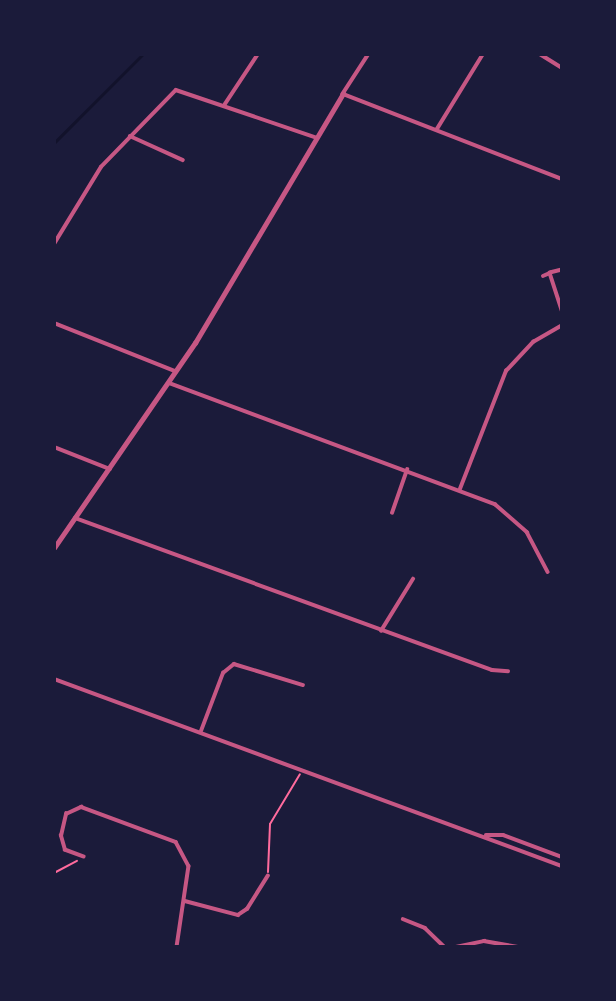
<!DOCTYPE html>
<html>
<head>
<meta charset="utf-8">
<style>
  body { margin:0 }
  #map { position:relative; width:616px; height:1001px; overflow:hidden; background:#1b1b3a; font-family:"Noto Sans",sans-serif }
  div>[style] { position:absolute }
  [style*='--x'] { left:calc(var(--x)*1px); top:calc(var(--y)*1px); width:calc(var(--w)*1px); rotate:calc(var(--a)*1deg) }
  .stream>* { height:2.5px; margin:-1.25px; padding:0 1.25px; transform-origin:1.25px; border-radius:1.25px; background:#12122b }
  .path>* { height:2px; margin:-1px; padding:0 1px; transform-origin:1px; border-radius:1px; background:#ff6b9d }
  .minor>* { height:3.5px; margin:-1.75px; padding:0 1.75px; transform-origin:1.75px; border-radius:1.75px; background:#c65784 }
  .tertiary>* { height:4.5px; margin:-2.25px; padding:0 2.25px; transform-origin:2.25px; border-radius:2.25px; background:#c65784 }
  span { translate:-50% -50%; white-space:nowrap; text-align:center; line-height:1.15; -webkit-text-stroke:7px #1b1b3a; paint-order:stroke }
  .frame { position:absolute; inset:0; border:56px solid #1b1b3a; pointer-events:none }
</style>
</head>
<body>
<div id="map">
  <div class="stream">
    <i style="--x:54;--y:143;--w:126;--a:-45"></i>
  </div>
  <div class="path">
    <i style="--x:268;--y:872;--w:48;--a:-87.6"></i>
    <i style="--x:270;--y:824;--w:58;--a:-59"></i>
    <i style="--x:54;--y:873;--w:26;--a:-28"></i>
  </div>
  <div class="minor">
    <i style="--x:369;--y:54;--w:48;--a:123"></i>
    <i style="--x:343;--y:94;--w:235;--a:21.2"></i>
    <i style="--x:540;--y:54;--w:26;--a:32"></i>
    <i style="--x:225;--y:104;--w:60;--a:-56.6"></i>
    <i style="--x:437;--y:129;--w:88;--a:-58.5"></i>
    <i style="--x:130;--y:136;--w:58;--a:24.4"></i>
    <i style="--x:54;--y:244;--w:90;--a:-58.6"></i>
    <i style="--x:101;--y:167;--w:107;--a:-45.8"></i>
    <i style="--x:176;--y:90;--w:147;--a:18.7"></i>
    <i style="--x:562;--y:270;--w:12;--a:166"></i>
    <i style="--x:550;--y:273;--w:40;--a:72"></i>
    <i style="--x:543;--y:276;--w:8;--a:-23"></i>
    <i style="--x:54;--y:323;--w:130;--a:21.6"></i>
    <i style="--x:169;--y:383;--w:348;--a:20.4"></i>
    <i style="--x:495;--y:504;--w:43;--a:41.2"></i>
    <i style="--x:527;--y:532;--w:45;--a:62.3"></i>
    <i style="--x:54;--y:447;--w:60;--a:21.4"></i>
    <i style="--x:460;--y:489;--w:127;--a:-68.7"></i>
    <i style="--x:506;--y:371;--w:40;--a:-47"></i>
    <i style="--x:533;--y:342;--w:34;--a:-30"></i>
    <i style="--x:392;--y:513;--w:46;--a:-70.8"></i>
    <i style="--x:75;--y:518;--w:444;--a:20"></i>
    <i style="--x:492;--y:670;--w:16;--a:4"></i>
    <i style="--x:381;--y:631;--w:61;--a:-58.4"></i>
    <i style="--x:54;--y:679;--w:541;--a:20.21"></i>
    <i style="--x:201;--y:731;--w:62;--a:-69.2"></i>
    <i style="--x:223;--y:673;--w:14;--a:-39"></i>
    <i style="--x:234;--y:664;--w:72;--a:16.9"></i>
    <i style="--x:486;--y:835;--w:17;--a:0"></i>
    <i style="--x:503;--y:835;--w:63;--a:20.4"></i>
    <i style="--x:84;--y:857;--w:20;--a:-160"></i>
    <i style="--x:65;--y:850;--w:15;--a:-106"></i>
    <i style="--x:61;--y:836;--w:23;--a:-77"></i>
    <i style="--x:66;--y:814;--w:17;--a:-25"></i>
    <i style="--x:81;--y:807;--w:101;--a:20.2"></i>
    <i style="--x:176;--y:842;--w:27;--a:62"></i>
    <i style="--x:189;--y:866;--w:82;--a:98.4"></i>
    <i style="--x:185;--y:901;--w:55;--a:14.8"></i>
    <i style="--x:238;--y:915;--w:11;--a:-34"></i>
    <i style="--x:247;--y:909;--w:39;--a:-58"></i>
    <i style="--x:403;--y:919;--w:24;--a:22"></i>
    <i style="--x:425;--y:928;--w:28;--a:44"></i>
    <i style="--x:456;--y:947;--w:29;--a:-12"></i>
    <i style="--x:484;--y:941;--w:34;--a:10"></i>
  </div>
  <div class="tertiary">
    <i style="--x:54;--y:548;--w:249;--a:-55.5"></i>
    <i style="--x:195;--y:343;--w:290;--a:-59.3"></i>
  </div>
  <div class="frame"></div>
</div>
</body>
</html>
